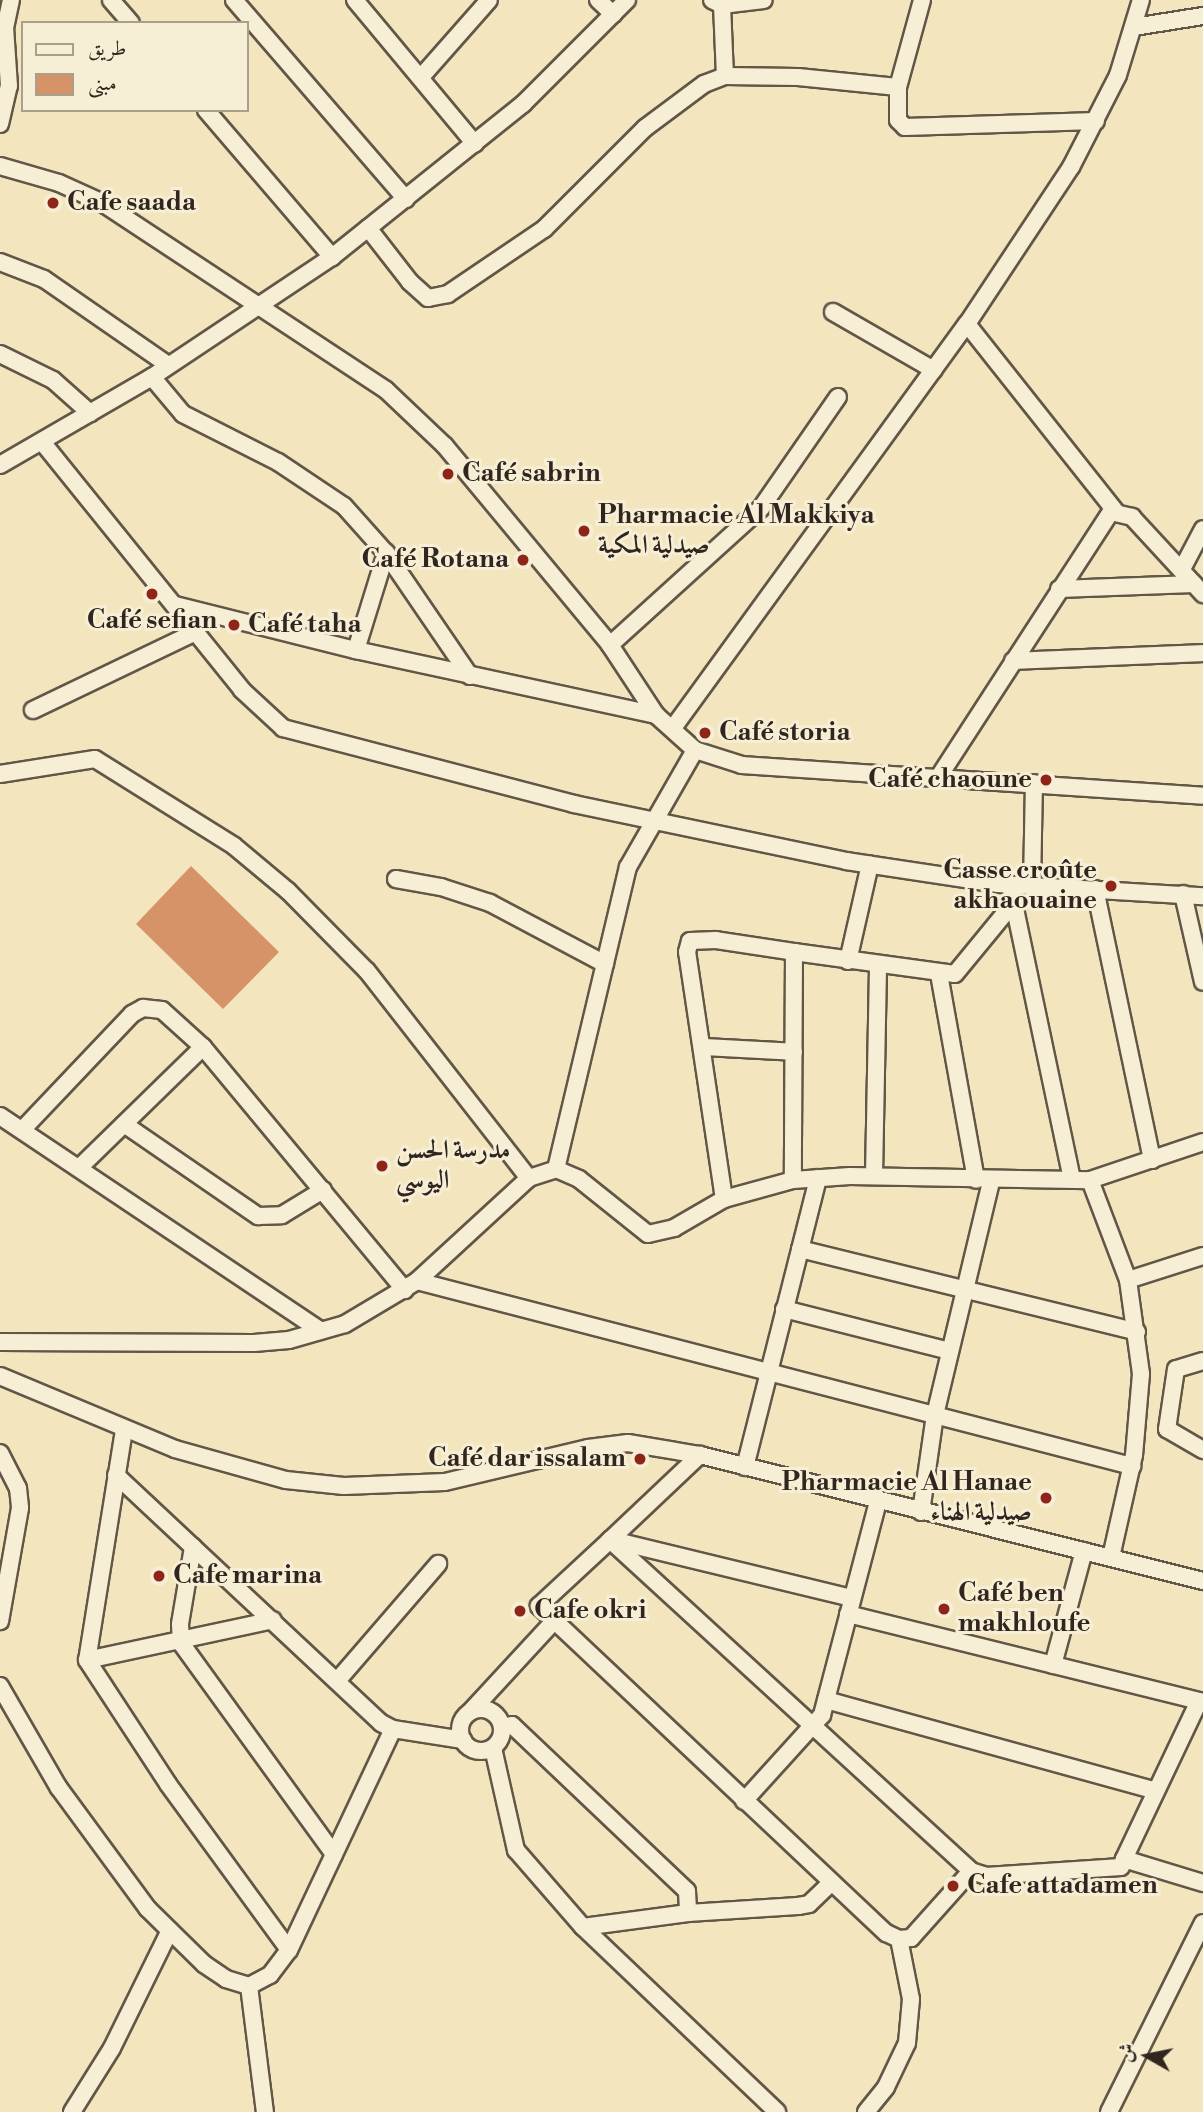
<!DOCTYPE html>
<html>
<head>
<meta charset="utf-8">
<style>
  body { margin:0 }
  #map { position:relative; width:1203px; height:2112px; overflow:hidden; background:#f3e6be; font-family:"Libre Bodoni",Amiri,serif }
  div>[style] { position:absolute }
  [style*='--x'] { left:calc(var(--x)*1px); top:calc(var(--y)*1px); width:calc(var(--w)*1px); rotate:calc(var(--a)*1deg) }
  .building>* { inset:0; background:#d69368 }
  .roads { filter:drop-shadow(2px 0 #625647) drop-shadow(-2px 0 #625647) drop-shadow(0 2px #625647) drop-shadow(0 -2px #625647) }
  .minor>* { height:16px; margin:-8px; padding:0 8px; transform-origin:8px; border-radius:8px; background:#f7efd5 }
  .minor>.ring { margin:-8px; padding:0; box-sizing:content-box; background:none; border:16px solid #f7efd5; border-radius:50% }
  .dots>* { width:19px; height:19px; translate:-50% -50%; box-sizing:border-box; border:4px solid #f7efd5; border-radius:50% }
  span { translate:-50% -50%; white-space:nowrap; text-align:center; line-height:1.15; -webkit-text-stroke:6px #f7efd5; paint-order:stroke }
  .poi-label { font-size:26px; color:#31261f; font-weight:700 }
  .left { translate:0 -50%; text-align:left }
  .right { translate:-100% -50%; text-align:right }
  .legend { position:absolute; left:21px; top:21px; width:228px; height:91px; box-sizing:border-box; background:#f7efd5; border:2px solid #a89f8c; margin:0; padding:9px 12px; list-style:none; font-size:21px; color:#31261f }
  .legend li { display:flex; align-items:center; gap:14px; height:35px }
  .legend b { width:35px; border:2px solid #a89f8c }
  .north { position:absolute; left:1112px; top:2021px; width:70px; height:70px; -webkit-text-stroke:5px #f7efd5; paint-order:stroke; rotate:279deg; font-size:19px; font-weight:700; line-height:28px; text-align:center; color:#31261f }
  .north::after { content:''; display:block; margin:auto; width:24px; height:32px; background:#31261f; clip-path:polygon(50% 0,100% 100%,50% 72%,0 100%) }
</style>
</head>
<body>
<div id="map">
  <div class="building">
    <i style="clip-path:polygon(191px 866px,279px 952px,223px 1009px,136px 924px)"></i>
  </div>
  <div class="roads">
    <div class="minor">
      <i style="--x:111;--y:0;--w:30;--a:49"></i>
      <i style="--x:234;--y:0;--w:263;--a:49.2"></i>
      <i style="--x:355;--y:0;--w:187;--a:50.2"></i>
      <i style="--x:598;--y:0;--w:21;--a:43"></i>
      <i style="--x:712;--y:0;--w:11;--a:27"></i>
      <i style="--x:722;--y:5;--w:42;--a:-6.8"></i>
      <i style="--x:922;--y:0;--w:90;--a:105.4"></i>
      <i style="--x:898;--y:87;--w:33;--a:90"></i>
      <i style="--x:898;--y:120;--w:10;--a:45"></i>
      <i style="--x:905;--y:127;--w:191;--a:-1.8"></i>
      <i style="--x:722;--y:5;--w:71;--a:87.6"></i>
      <i style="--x:1134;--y:27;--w:70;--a:-9.1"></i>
      <i style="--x:422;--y:76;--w:101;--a:-48.6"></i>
      <i style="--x:206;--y:110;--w:194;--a:49.4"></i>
      <i style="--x:0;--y:124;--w:39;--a:-77"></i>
      <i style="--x:9;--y:86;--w:58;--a:-93.9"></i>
      <i style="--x:5;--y:28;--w:29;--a:-78"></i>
      <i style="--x:0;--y:166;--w:61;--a:16.1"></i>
      <i style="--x:59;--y:183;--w:46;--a:24.3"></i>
      <i style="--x:101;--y:202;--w:341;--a:33.4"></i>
      <i style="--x:386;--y:390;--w:81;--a:43.5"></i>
      <i style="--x:445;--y:446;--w:259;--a:50.3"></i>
      <i style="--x:610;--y:645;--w:84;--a:56.7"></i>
      <i style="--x:656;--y:715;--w:52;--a:41.9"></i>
      <i style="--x:695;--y:750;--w:49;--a:17.7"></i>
      <i style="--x:742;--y:765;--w:462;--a:3.8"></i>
      <i style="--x:368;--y:228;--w:68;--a:52.1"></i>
      <i style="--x:410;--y:282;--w:24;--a:42"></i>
      <i style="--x:428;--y:298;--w:20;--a:-11"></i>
      <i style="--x:448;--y:294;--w:116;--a:-34.1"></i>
      <i style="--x:544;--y:229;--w:143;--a:-45"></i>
      <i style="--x:645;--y:128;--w:74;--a:-36.7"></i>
      <i style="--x:704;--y:84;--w:22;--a:-21"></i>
      <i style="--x:725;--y:76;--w:73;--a:0.8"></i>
      <i style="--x:798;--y:77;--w:100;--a:5.7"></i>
      <i style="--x:0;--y:262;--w:47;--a:21.1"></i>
      <i style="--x:44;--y:279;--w:151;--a:34.7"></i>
      <i style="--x:833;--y:312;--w:116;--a:29.9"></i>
      <i style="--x:967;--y:324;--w:238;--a:51.6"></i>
      <i style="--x:0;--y:354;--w:59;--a:26.1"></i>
      <i style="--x:53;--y:380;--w:50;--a:41.7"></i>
      <i style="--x:152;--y:377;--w:48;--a:50"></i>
      <i style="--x:183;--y:414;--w:106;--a:26.8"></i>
      <i style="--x:278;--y:462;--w:79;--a:33.7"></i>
      <i style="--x:344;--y:506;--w:63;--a:48.2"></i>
      <i style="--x:386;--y:553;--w:149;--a:55.7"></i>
      <i style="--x:43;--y:443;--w:317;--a:51.1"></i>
      <i style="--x:242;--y:690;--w:56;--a:42.8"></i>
      <i style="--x:283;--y:728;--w:301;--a:14.6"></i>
      <i style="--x:574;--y:804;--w:278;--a:11.8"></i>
      <i style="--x:846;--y:861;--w:154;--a:8.6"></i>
      <i style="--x:998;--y:884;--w:205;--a:3.4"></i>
      <i style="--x:0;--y:465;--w:176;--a:-30.1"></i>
      <i style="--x:152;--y:377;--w:216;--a:-33.7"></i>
      <i style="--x:332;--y:257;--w:245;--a:-38.7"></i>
      <i style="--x:523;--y:104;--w:147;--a:-45"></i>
      <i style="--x:1182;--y:569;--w:45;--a:-62.3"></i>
      <i style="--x:1059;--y:589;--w:135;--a:-2.1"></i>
      <i style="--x:175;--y:605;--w:187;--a:14"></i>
      <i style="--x:356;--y:650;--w:307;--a:12.2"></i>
      <i style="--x:610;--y:645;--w:204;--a:-42.2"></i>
      <i style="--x:761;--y:508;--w:135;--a:-55.3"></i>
      <i style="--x:356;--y:650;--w:102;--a:-72.8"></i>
      <i style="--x:1013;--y:661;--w:190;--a:-2.4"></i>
      <i style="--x:33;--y:710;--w:181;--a:-25.6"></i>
      <i style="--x:673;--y:728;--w:500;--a:-54"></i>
      <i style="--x:967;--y:324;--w:188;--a:-56.5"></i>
      <i style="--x:1071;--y:167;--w:103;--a:-62.9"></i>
      <i style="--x:1118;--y:75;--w:78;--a:-73"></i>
      <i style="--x:0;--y:774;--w:96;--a:-9"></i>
      <i style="--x:95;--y:759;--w:164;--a:32"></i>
      <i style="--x:234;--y:846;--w:70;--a:39.8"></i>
      <i style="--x:288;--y:891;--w:112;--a:45.4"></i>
      <i style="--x:367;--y:971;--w:263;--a:52"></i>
      <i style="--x:938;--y:778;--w:317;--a:-57"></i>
      <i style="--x:1111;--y:512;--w:22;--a:13"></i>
      <i style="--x:1132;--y:517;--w:105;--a:47.3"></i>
      <i style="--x:396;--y:879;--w:46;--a:10.1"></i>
      <i style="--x:441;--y:887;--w:52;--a:18.1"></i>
      <i style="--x:490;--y:903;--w:130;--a:27.9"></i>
      <i style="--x:1010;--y:885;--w:301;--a:78.1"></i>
      <i style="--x:1032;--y:886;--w:103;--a:-88.9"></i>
      <i style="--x:1095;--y:889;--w:277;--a:78.1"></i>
      <i style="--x:1183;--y:894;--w:90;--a:77.2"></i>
      <i style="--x:794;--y:952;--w:162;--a:7.8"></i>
      <i style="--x:955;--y:974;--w:94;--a:-50.6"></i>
      <i style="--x:848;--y:961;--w:99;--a:-77.2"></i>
      <i style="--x:939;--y:974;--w:209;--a:79.8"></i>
      <i style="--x:703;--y:1047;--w:91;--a:3.1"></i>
      <i style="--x:0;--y:1116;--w:386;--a:33.8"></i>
      <i style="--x:124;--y:1124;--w:163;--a:34.5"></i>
      <i style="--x:258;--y:1216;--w:24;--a:-2"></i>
      <i style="--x:282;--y:1215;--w:48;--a:-31.4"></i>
      <i style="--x:22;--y:1130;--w:160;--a:-46.5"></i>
      <i style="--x:132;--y:1014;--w:13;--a:-29"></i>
      <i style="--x:143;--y:1008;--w:19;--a:6"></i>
      <i style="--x:162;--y:1010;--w:55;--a:42.1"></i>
      <i style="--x:203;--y:1047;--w:316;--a:50.3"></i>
      <i style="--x:79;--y:1168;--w:173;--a:-44.3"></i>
      <i style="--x:556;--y:1169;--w:310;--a:-76.6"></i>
      <i style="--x:628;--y:867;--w:135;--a:-60.2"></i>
      <i style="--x:874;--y:1176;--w:210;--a:-88.9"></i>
      <i style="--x:1090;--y:1180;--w:107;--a:69.2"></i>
      <i style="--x:1128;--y:1280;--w:95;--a:82.1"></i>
      <i style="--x:1141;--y:1374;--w:81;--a:94.9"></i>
      <i style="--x:1134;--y:1455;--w:105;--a:102.7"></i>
      <i style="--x:724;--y:1199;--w:250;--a:-98.5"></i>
      <i style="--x:687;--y:952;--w:11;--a:-75"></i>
      <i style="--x:690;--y:941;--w:26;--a:-2"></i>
      <i style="--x:716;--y:940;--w:79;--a:8.7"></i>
      <i style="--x:794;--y:952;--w:228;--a:90.3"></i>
      <i style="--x:800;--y:1249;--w:347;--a:13.8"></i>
      <i style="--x:1128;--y:1280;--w:79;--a:-17.7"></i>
      <i style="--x:417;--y:1281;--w:739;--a:14.51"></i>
      <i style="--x:784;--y:1309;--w:171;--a:14.2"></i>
      <i style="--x:0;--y:1342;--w:254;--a:0.2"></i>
      <i style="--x:254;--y:1343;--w:35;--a:-5"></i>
      <i style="--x:289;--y:1340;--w:58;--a:-15.9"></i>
      <i style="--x:345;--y:1324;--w:84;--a:-30.8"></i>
      <i style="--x:417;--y:1281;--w:152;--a:-42.6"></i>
      <i style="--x:529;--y:1178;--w:28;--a:-18"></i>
      <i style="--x:556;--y:1169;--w:25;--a:23"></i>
      <i style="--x:579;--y:1179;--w:88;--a:38.6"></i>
      <i style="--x:648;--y:1234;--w:27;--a:-13"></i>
      <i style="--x:674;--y:1228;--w:58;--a:-30.1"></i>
      <i style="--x:724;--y:1199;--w:72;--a:-15.4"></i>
      <i style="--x:793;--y:1180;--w:57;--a:-4"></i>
      <i style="--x:850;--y:1176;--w:240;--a:1"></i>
      <i style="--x:1090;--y:1180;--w:119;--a:-18.6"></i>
      <i style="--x:1203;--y:1361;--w:28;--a:163"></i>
      <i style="--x:1176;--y:1369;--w:61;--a:98.5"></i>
      <i style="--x:1167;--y:1429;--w:42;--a:30.3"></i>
      <i style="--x:0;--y:1376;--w:190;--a:22.6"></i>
      <i style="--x:175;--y:1449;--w:115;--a:15.6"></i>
      <i style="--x:286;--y:1480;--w:58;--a:5.9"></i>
      <i style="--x:344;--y:1486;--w:101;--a:-2.3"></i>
      <i style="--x:445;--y:1482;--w:147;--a:-13.4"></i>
      <i style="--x:588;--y:1448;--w:40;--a:-7.1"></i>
      <i style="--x:628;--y:1443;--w:73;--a:9.5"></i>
      <i style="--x:700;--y:1455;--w:519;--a:14.06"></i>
      <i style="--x:124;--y:1430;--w:233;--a:99.1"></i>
      <i style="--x:87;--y:1660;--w:148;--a:56.8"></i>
      <i style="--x:168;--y:1784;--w:205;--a:53.9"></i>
      <i style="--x:0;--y:1453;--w:39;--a:63"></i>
      <i style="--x:18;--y:1488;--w:20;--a:84"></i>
      <i style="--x:20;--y:1508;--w:115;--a:100"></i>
      <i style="--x:745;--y:1467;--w:298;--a:-75.8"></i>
      <i style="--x:116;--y:1475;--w:363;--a:43.1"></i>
      <i style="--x:381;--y:1723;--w:13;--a:27"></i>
      <i style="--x:393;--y:1729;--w:71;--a:8.9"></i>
      <i style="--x:921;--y:1512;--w:98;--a:-81.8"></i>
      <i style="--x:935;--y:1415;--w:241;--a:-76.5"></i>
      <i style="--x:610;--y:1540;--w:490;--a:42.5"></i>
      <i style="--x:971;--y:1871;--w:90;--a:131.8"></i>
      <i style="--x:911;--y:1938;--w:12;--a:175"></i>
      <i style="--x:899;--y:1939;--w:14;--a:-155"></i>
      <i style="--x:886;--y:1933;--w:477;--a:-136.7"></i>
      <i style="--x:539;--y:1606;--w:97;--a:-42.9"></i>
      <i style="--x:610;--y:1540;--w:124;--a:-43.4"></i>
      <i style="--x:612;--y:1540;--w:247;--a:13.6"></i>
      <i style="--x:193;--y:1547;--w:78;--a:99.6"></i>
      <i style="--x:180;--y:1624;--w:19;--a:87"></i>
      <i style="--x:181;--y:1643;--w:261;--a:54.1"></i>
      <i style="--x:848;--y:1614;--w:366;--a:13.9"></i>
      <i style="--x:87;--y:1660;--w:190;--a:-12.1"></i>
      <i style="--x:1053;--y:1665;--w:118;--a:-74.8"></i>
      <i style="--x:337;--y:1681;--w:155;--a:-49.2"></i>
      <i style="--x:0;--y:1686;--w:118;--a:60"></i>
      <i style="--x:59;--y:1788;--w:149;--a:53.7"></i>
      <i style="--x:147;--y:1908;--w:80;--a:44.5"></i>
      <i style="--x:204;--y:1964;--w:27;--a:34"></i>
      <i style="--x:226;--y:1979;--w:24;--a:17"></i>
      <i style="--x:249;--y:1986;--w:127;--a:82.8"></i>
      <i style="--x:826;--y:1700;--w:342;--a:15.4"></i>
      <i style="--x:1199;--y:1701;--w:175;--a:115.4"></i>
      <i style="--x:1124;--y:1859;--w:83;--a:16.9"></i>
      <i class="ring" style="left:460px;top:1709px;width:26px;height:26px"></i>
      <i style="--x:471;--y:1711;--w:122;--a:-47.3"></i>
      <i style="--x:502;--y:1727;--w:10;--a:-11"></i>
      <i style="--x:512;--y:1725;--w:241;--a:43.5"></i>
      <i style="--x:687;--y:1891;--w:22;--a:87"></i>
      <i style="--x:493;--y:1748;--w:105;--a:77.3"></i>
      <i style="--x:516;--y:1850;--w:102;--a:49"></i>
      <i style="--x:583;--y:1927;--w:106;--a:-7.6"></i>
      <i style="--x:688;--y:1913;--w:110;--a:-3.6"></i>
      <i style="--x:798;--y:1906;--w:11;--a:-10"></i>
      <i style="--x:809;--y:1904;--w:30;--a:-44"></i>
      <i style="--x:744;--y:1801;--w:116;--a:-47.8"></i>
      <i style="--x:822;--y:1715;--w:220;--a:-75.3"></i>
      <i style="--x:971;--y:1871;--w:16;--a:18"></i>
      <i style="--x:986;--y:1876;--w:135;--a:-3.8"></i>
      <i style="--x:1121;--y:1867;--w:9;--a:-69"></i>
      <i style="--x:583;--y:1927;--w:268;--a:43.6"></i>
      <i style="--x:249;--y:1986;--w:24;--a:-28"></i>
      <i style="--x:270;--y:1975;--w:31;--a:-53"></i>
      <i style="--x:289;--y:1950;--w:244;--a:-64.8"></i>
      <i style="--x:72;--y:2112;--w:75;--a:-58"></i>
      <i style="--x:112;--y:2048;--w:131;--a:-63.8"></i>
      <i style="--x:866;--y:2112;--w:32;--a:-51"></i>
      <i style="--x:886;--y:2087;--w:49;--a:-64.5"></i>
      <i style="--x:907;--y:2043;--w:44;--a:-84.8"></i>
      <i style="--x:911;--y:1999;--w:61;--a:-101.3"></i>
      <i style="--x:1109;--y:2112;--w:211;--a:-63.6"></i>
    </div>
  </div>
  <div class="dots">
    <i style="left:53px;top:203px;background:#8f2418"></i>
    <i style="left:448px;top:474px;background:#8f2418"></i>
    <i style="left:584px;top:531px;background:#8f2418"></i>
    <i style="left:523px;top:560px;background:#8f2418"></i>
    <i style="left:152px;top:594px;background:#8f2418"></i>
    <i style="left:234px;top:625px;background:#8f2418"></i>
    <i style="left:705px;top:733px;background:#8f2418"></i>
    <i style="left:1046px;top:780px;background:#8f2418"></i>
    <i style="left:1111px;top:886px;background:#8f2418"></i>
    <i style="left:382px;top:1166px;background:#8f2418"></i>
    <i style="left:640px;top:1459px;background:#8f2418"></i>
    <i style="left:1046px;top:1498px;background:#8f2418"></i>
    <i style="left:159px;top:1576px;background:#8f2418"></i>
    <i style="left:944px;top:1609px;background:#8f2418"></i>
    <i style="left:520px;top:1611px;background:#8f2418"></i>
    <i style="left:953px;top:1886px;background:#8f2418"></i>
  </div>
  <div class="poi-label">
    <span class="left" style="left:67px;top:203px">Cafe saada</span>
    <span class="left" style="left:462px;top:474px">Café sabrin</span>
    <span class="left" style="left:598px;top:531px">Pharmacie Al Makkiya<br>صيدلية المكية</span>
    <span class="right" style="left:509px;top:560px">Café Rotana</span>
    <span style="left:152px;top:621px">Café sefian</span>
    <span class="left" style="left:248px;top:625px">Café taha</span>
    <span class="left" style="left:719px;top:733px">Café storia</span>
    <span class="right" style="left:1032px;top:780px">Café chaoune</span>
    <span class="right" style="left:1097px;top:886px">Casse croûte<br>akhaouaine</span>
    <span class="left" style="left:396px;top:1166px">مدرسة الحسن<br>اليوسي</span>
    <span class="right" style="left:626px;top:1459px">Café dar issalam</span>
    <span class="right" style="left:1032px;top:1498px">Pharmacie Al Hanae<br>صيدلية الهناء</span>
    <span class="left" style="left:173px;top:1576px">Cafe marina</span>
    <span class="left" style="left:958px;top:1609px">Café ben<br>makhloufe</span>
    <span class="left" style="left:534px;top:1611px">Cafe okri</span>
    <span class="left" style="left:967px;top:1886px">Cafe attadamen</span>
  </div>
  <ul class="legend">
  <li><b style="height:9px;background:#f7efd5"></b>طريق</li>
  <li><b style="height:19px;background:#d69368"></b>مبنى</li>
  </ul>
  <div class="north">ش</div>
</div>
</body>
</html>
